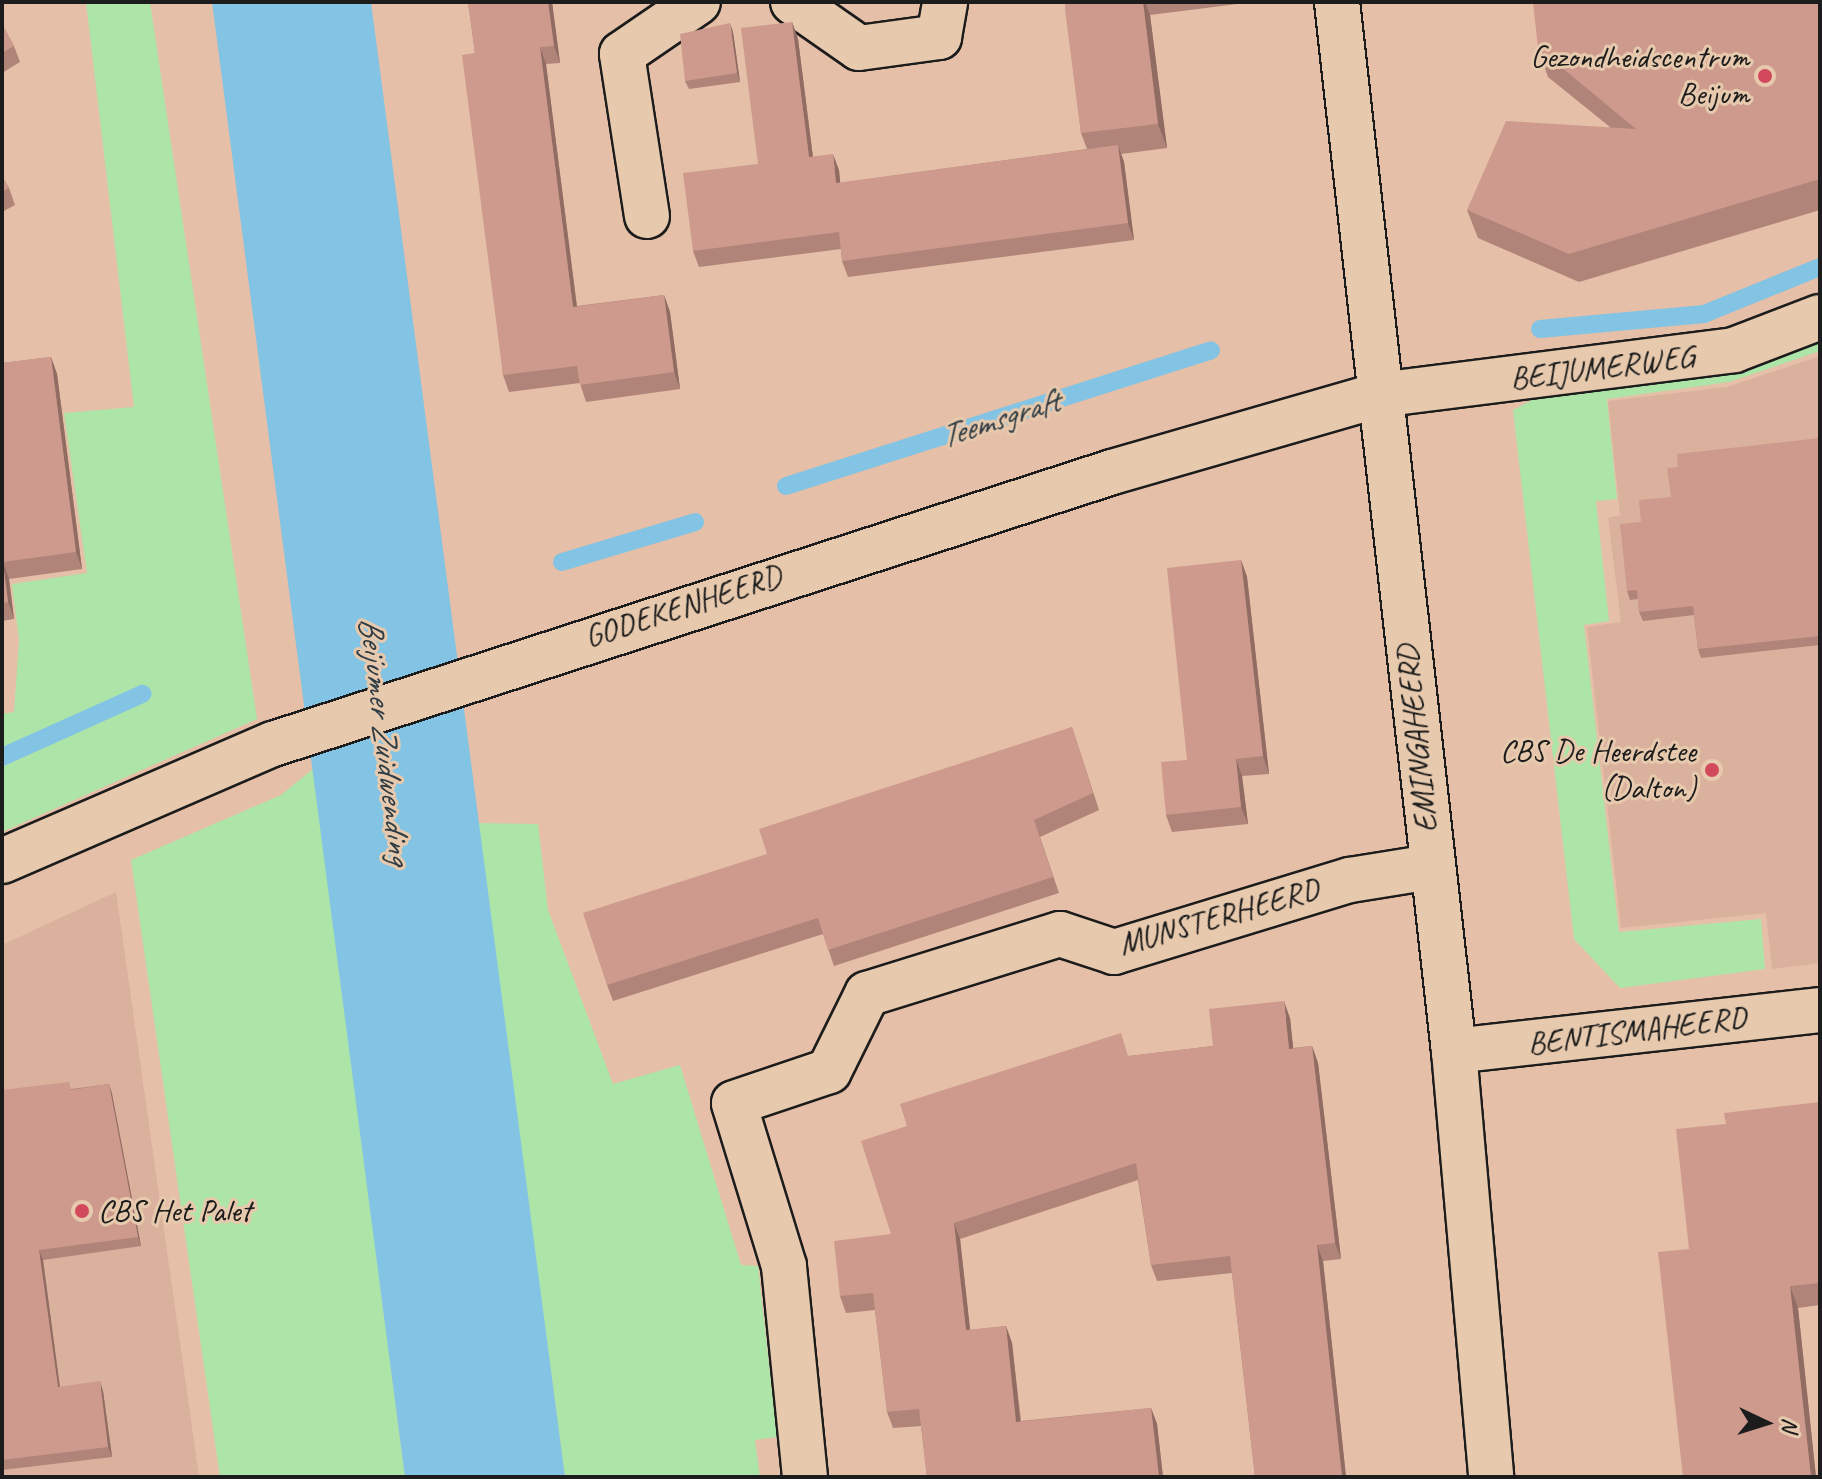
<!DOCTYPE html>
<html>
<head>
<meta charset="utf-8">
<style>
  body { margin:0 }
  #map { position:relative; width:1822px; height:1479px; overflow:hidden; background:#e5bfa7; font-family:Caveat,sans-serif }
  div>[style] { position:absolute }
  [style*='--x'] { left:calc(var(--x)*1px); top:calc(var(--y)*1px); width:calc(var(--w)*1px); rotate:calc(var(--a)*1deg) }
  .built>* { inset:0; background:#dab19c }
  .green>* { inset:0; background:#ade5a9 }
  .water>* { inset:0; background:#83c3e4 }
  .stream>* { height:18px; margin:-9px; padding:0 9px; transform-origin:9px; border-radius:9px; background:#83c3e4 }
  .roads { filter:drop-shadow(2px 0 #1c1c1c) drop-shadow(-2px 0 #1c1c1c) drop-shadow(0 2px #1c1c1c) drop-shadow(0 -2px #1c1c1c) }
  .minor>* { height:44px; margin:-22px; padding:0 22px; transform-origin:22px; border-radius:22px; background:#e7c9ad }
  .wall>* { inset:0; background:#b08479 }
  .shaded-wall>* { inset:0; background:#906c63 }
  .building>* { inset:0; background:#cd9a8d }
  .dots>* { width:22px; height:22px; translate:-50% -50%; box-sizing:border-box; border:4px solid #e7c9ad; border-radius:50% }
  span { translate:-50% -50%; white-space:nowrap; text-align:center; line-height:1.15; -webkit-text-stroke:6px #e7c9ad; paint-order:stroke }
  .poi-label { font-size:32px; color:#1c1c1c }
  .right { translate:-100% -50%; text-align:right }
  .left { translate:0 -50%; text-align:left }
  .street-label { font-size:32px; color:#1c1c1c }
  .water-label { font-size:34px; color:#313d44; font-style:italic }
  .frame { position:absolute; inset:0; border:4px solid #1c1c1c; pointer-events:none }
  .north { position:absolute; left:1726px; top:1383px; width:80px; height:80px; -webkit-text-stroke:6px #e7c9ad; paint-order:stroke; rotate:94deg; font-size:22px; font-weight:700; line-height:32px; text-align:center; color:#1c1c1c }
  .north::after { content:''; display:block; margin:auto; width:28px; height:36px; background:#1c1c1c; clip-path:polygon(50% 0,100% 100%,50% 72%,0 100%) }
</style>
</head>
<body>
<div id="map">
  <div class="built">
    <i style="clip-path:polygon(1820px 356px,1820px 963px,1772px 969px,1766px 913px,1621px 928px,1587px 627px,1621px 622px,1608px 518px,1620px 515px,1608px 401px,1727px 387px)"></i>
    <i style="clip-path:polygon(116px 892px,199px 1477px,2px 1477px,2px 945px)"></i>
  </div>
  <div class="green">
    <i style="clip-path:polygon(86px 2px,150px 2px,257px 719px,2px 832px,2px 714px,14px 712px,19px 640px,12px 584px,87px 573px,64px 413px,134px 407px)"></i>
    <i style="clip-path:polygon(1820px 332px,1820px 351px,1729px 382px,1607px 399px,1617px 499px,1596px 501px,1609px 621px,1584px 625px,1619px 932px,1761px 919px,1765px 969px,1620px 988px,1574px 939px,1513px 410px,1536px 398px)"></i>
    <i style="clip-path:polygon(314px 768px,405px 1477px,220px 1477px,131px 860px,281px 795px)"></i>
    <i style="clip-path:polygon(477px 823px,538px 824px,548px 910px,613px 1084px,680px 1065px,741px 1265px,758px 1266px,777px 1437px,755px 1440px,760px 1477px,565px 1477px)"></i>
  </div>
  <div class="water">
    <i style="clip-path:polygon(212px 2px,371px 2px,565px 1477px,405px 1477px)"></i>
  </div>
  <div class="stream">
    <i style="--x:1540;--y:329;--w:165;--a:-5.2"></i>
    <i style="--x:1704;--y:314;--w:125;--a:-22.1"></i>
    <i style="--x:786;--y:486;--w:446;--a:-17.7"></i>
    <i style="--x:562;--y:562;--w:139;--a:-16.7"></i>
    <i style="--x:2;--y:757;--w:154;--a:-24.2"></i>
  </div>
  <div class="roads">
    <div class="minor">
      <i style="--x:793;--y:2;--w:80;--a:34.9"></i>
      <i style="--x:859;--y:48;--w:81;--a:-7.8"></i>
      <i style="--x:939;--y:37;--w:36;--a:-80"></i>
      <i style="--x:1337;--y:2;--w:1056;--a:83.64"></i>
      <i style="--x:1454;--y:1051;--w:428;--a:85"></i>
      <i style="--x:647;--y:216;--w:164;--a:-98.8"></i>
      <i style="--x:622;--y:54;--w:92;--a:-34.4"></i>
      <i style="--x:2;--y:861;--w:295;--a:-23.4"></i>
      <i style="--x:273;--y:744;--w:882;--a:-17.96"></i>
      <i style="--x:1112;--y:472;--w:278;--a:-16.1"></i>
      <i style="--x:1379;--y:395;--w:358;--a:-7.2"></i>
      <i style="--x:1734;--y:350;--w:92;--a:-21"></i>
      <i style="--x:1454;--y:1051;--w:368;--a:-6.4"></i>
      <i style="--x:805;--y:1477;--w:212;--a:-95.7"></i>
      <i style="--x:784;--y:1266;--w:170;--a:-107.1"></i>
      <i style="--x:734;--y:1103;--w:100;--a:-18.6"></i>
      <i style="--x:829;--y:1071;--w:86;--a:-63.7"></i>
      <i style="--x:867;--y:994;--w:202;--a:-17.3"></i>
      <i style="--x:1060;--y:934;--w:57;--a:18.4"></i>
      <i style="--x:1114;--y:952;--w:247;--a:-17"></i>
      <i style="--x:1350;--y:880;--w:82;--a:-9.1"></i>
    </div>
  </div>
  <div class="wall">
    <i style="clip-path:polygon(468px 2px,552px 2px,560px 63px,546px 64px,577px 306px,664px 295px,670px 312px,680px 389px,586px 402px,580px 383px,509px 392px,503px 375px,475px 53px)"></i>
    <i style="clip-path:polygon(1065px 2px,1237px 2px,1237px 4px,1150px 15px,1167px 148px,1121px 154px,1124px 162px,1134px 240px,848px 277px,842px 261px,841px 249px,699px 267px,693px 251px,758px 164px,792px 22px,798px 39px,813px 157px,839px 170px,840px 183px,1087px 149px,1081px 133px)"></i>
    <i style="clip-path:polygon(1820px 2px,1820px 210px,1579px 282px,1478px 238px,1467px 210px,1610px 127px,1548px 77px,1538px 48px)"></i>
    <i style="clip-path:polygon(2px 24px,14px 46px,20px 62px,2px 73px)"></i>
    <i style="clip-path:polygon(733px 32px,740px 82px,689px 89px,685px 81px)"></i>
    <i style="clip-path:polygon(2px 176px,9px 188px,15px 205px,2px 212px)"></i>
    <i style="clip-path:polygon(51px 357px,57px 374px,82px 569px,9px 579px,14px 619px,2px 621px,2px 363px)"></i>
    <i style="clip-path:polygon(1820px 438px,1820px 645px,1701px 658px,1698px 649px,1694px 615px,1643px 621px,1639px 612px,1638px 599px,1630px 600px,1627px 591px,1641px 522px,1671px 497px,1678px 467px)"></i>
    <i style="clip-path:polygon(1241px 560px,1247px 577px,1269px 774px,1242px 776px,1248px 824px,1172px 832px,1166px 815px,1187px 760px)"></i>
    <i style="clip-path:polygon(1072px 727px,1099px 810px,1040px 837px,1059px 893px,834px 966px,823px 934px,613px 1001px,607px 985px,767px 854px)"></i>
    <i style="clip-path:polygon(1290px 1018px,1293px 1048px,1312px 1046px,1318px 1063px,1341px 1259px,1323px 1261px,1346px 1477px,1255px 1477px,1232px 1273px,1157px 1281px,1151px 1265px,1138px 1180px,960px 1239px,970px 1330px,1006px 1326px,1012px 1343px,1021px 1421px,1151px 1408px,1157px 1424px,1163px 1477px,927px 1477px,921px 1426px,893px 1428px,887px 1412px,875px 1310px,846px 1313px,840px 1296px,891px 1234px,1129px 1056px,1213px 1046px)"></i>
    <i style="clip-path:polygon(109px 1084px,112px 1094px,141px 1246px,43px 1260px,60px 1387px,103px 1391px,112px 1457px,2px 1470px,2px 1090px,72px 1089px)"></i>
    <i style="clip-path:polygon(1820px 1102px,1820px 1305px,1798px 1308px,1816px 1477px,1683px 1477px,1689px 1249px,1726px 1124px)"></i>
  </div>
  <div class="shaded-wall">
    <i style="clip-path:polygon(548px 2px,552px 2px,560px 63px,554px 46px)"></i>
    <i style="clip-path:polygon(1143px 2px,1145px 2px,1150px 15px,1167px 148px,1158px 124px)"></i>
    <i style="clip-path:polygon(792px 22px,798px 39px,815px 174px,809px 157px)"></i>
    <i style="clip-path:polygon(730px 23px,733px 32px,740px 82px,737px 73px)"></i>
    <i style="clip-path:polygon(540px 47px,546px 64px,579px 324px,573px 307px)"></i>
    <i style="clip-path:polygon(1118px 145px,1124px 162px,1134px 240px,1128px 223px)"></i>
    <i style="clip-path:polygon(833px 154px,839px 170px,842px 200px,836px 183px)"></i>
    <i style="clip-path:polygon(664px 295px,670px 312px,680px 389px,674px 372px)"></i>
    <i style="clip-path:polygon(51px 357px,57px 374px,82px 569px,76px 552px)"></i>
    <i style="clip-path:polygon(1241px 560px,1247px 577px,1269px 774px,1263px 756px)"></i>
    <i style="clip-path:polygon(3px 562px,9px 579px,14px 619px,8px 602px)"></i>
    <i style="clip-path:polygon(1236px 759px,1242px 776px,1248px 824px,1241px 807px)"></i>
    <i style="clip-path:polygon(1284px 1001px,1290px 1018px,1295px 1065px,1289px 1049px)"></i>
    <i style="clip-path:polygon(1312px 1046px,1318px 1063px,1341px 1259px,1335px 1243px)"></i>
    <i style="clip-path:polygon(109px 1084px,112px 1094px,141px 1246px,138px 1237px)"></i>
    <i style="clip-path:polygon(954px 1223px,960px 1239px,972px 1347px,966px 1330px)"></i>
    <i style="clip-path:polygon(1317px 1245px,1323px 1261px,1346px 1477px,1342px 1477px)"></i>
    <i style="clip-path:polygon(39px 1250px,43px 1260px,61px 1396px,58px 1387px)"></i>
    <i style="clip-path:polygon(1790px 1286px,1798px 1308px,1816px 1477px,1811px 1477px)"></i>
    <i style="clip-path:polygon(1006px 1326px,1012px 1343px,1022px 1438px,1016px 1422px)"></i>
    <i style="clip-path:polygon(100px 1381px,103px 1391px,112px 1457px,108px 1447px)"></i>
    <i style="clip-path:polygon(1151px 1408px,1157px 1424px,1163px 1477px,1159px 1477px)"></i>
  </div>
  <div class="building">
    <i style="clip-path:polygon(468px 2px,548px 2px,554px 46px,540px 47px,573px 307px,664px 295px,674px 372px,580px 385px,577px 366px,503px 375px,462px 55px,475px 53px)"></i>
    <i style="clip-path:polygon(1065px 2px,1143px 2px,1158px 124px,1081px 133px,1065px 10px)"></i>
    <i style="clip-path:polygon(1533px 2px,1820px 2px,1820px 179px,1569px 254px,1467px 210px,1506px 121px,1636px 129px,1538px 48px)"></i>
    <i style="clip-path:polygon(792px 22px,809px 157px,833px 154px,836px 183px,1118px 145px,1128px 223px,842px 261px,839px 232px,693px 251px,683px 173px,758px 164px,741px 28px)"></i>
    <i style="clip-path:polygon(730px 23px,737px 73px,685px 81px,680px 34px)"></i>
    <i style="clip-path:polygon(2px 24px,14px 46px,2px 53px)"></i>
    <i style="clip-path:polygon(2px 176px,9px 188px,2px 192px)"></i>
    <i style="clip-path:polygon(51px 357px,76px 552px,3px 562px,8px 602px,2px 603px,2px 363px)"></i>
    <i style="clip-path:polygon(1820px 438px,1820px 636px,1698px 649px,1693px 606px,1639px 612px,1637px 590px,1627px 591px,1620px 524px,1641px 522px,1639px 500px,1671px 497px,1667px 468px,1678px 467px,1677px 454px)"></i>
    <i style="clip-path:polygon(1241px 560px,1263px 756px,1236px 759px,1241px 807px,1166px 815px,1161px 762px,1187px 760px,1167px 568px)"></i>
    <i style="clip-path:polygon(1072px 727px,1093px 793px,1034px 820px,1053px 877px,828px 950px,818px 918px,607px 985px,583px 913px,767px 854px,759px 829px)"></i>
    <i style="clip-path:polygon(1284px 1001px,1289px 1049px,1312px 1046px,1335px 1243px,1317px 1245px,1342px 1477px,1255px 1477px,1230px 1256px,1151px 1265px,1136px 1163px,954px 1223px,966px 1330px,1006px 1326px,1016px 1422px,1151px 1408px,1159px 1477px,927px 1477px,919px 1409px,887px 1412px,873px 1293px,840px 1296px,834px 1241px,891px 1234px,861px 1141px,907px 1126px,900px 1104px,1121px 1033px,1128px 1056px,1213px 1046px,1209px 1009px)"></i>
    <i style="clip-path:polygon(69px 1082px,71px 1090px,109px 1084px,138px 1237px,39px 1250px,58px 1387px,100px 1381px,108px 1447px,2px 1460px,2px 1090px)"></i>
    <i style="clip-path:polygon(1820px 1102px,1820px 1283px,1790px 1286px,1811px 1477px,1683px 1477px,1658px 1252px,1689px 1249px,1676px 1129px,1726px 1124px,1724px 1113px)"></i>
  </div>
  <div class="dots">
    <i style="left:1765px;top:76px;background:#d1495b"></i>
    <i style="left:1712px;top:770px;background:#d1495b"></i>
    <i style="left:82px;top:1211px;background:#d1495b"></i>
  </div>
  <div class="poi-label">
    <span class="right" style="left:1749px;top:76px">Gezondheidscentrum<br>Beijum</span>
    <span class="right" style="left:1696px;top:770px">CBS De Heerdstee<br>(Dalton)</span>
    <span class="left" style="left:98px;top:1211px">CBS Het Palet</span>
  </div>
  <div class="street-label">
    <span style="left:1602px;top:368px;rotate:-7deg">BEIJUMERWEG</span>
    <span style="left:683px;top:607px;rotate:-18deg">GODEKENHEERD</span>
    <span style="left:1417px;top:739px;rotate:-96deg">EMINGAHEERD</span>
    <span style="left:1219px;top:917px;rotate:-16deg">MUNSTERHEERD</span>
    <span style="left:1637px;top:1031px;rotate:-7deg">BENTISMAHEERD</span>
  </div>
  <div class="water-label">
    <span style="left:999px;top:418px;rotate:-18deg">Teemsgraft</span>
    <span style="left:386px;top:740px;rotate:83deg">Beijumer Zuidwending</span>
  </div>
  <div class="frame"></div>
  <div class="north">N</div>
</div>
</body>
</html>
